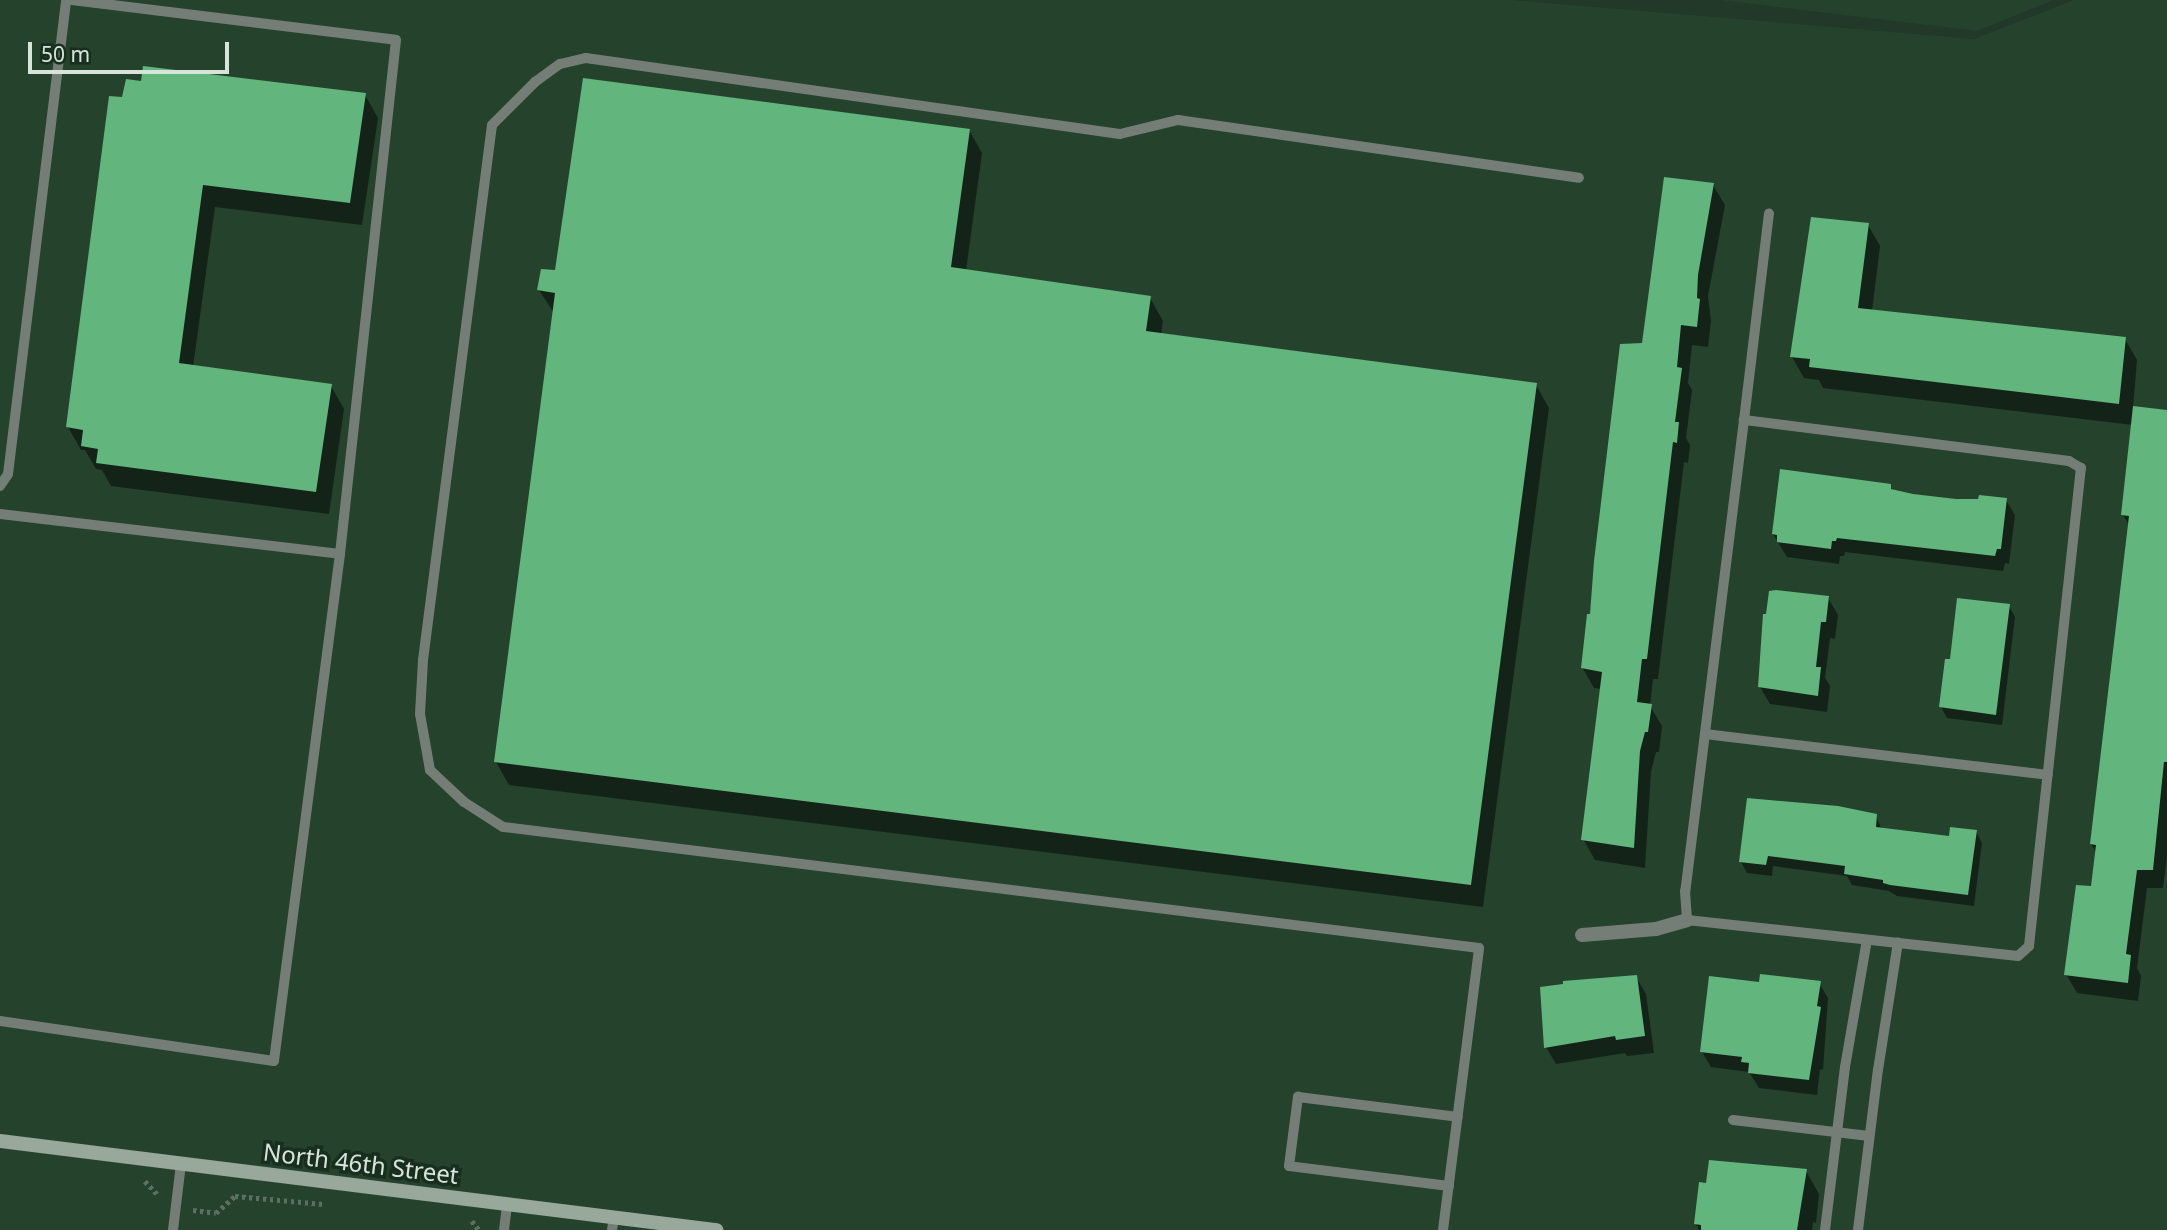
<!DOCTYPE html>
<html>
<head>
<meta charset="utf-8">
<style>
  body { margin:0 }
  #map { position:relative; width:2167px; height:1230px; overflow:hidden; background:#223828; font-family:"Noto Sans",sans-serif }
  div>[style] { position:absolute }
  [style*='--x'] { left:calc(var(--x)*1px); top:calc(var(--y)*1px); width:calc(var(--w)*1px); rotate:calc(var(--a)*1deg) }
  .built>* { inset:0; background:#25422d }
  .shadow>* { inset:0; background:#0007 }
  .building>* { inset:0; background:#62b57c }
  .path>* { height:4.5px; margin-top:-2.25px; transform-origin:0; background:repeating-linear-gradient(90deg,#5c6f61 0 3.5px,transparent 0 7px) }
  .lane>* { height:10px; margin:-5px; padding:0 5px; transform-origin:5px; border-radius:5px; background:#747e76 }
  .street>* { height:14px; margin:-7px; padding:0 7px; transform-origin:7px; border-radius:7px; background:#747e76 }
  .secondary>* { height:14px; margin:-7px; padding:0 7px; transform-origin:7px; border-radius:7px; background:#98a99c }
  span { translate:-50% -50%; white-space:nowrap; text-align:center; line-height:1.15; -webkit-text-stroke:7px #182e1e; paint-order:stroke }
  .street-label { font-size:24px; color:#d7e4da }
  .scale { position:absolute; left:28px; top:42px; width:201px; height:32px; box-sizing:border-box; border:4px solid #d7e4da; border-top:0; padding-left:9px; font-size:21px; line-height:24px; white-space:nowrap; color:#d7e4da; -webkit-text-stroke:5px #182e1e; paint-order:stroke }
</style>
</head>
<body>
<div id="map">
  <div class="built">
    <i style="clip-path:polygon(0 0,1512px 0,1974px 39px,2074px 0,2167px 0,2167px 1230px,0 1230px)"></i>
    <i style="clip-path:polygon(1720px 0,2054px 0,1977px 31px)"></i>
  </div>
  <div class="shadow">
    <i style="clip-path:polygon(365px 95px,378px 118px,362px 225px,215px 207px,193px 367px,331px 386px,344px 409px,329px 514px,111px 486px,102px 470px,96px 469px,85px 450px,81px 450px,68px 427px,111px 98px)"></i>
    <i style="clip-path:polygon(969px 130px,982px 153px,966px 271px,1150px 298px,1163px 321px,1161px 335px,1536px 385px,1549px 408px,1483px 907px,509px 785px,496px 762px,554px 313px,539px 290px,557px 272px)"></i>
    <i style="clip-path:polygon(1713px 185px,1725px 205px,1708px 296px,1711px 321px,1708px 347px,1692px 345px,1688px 383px,1692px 390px,1686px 438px,1690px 445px,1688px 463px,1684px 462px,1658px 679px,1653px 679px,1650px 706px,1662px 726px,1659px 752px,1656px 752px,1651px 772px,1645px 868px,1595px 860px,1583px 839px,1602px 689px,1594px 688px,1582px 667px,1644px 345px)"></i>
    <i style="clip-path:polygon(1868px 225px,1880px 246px,1872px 311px,2125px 339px,2137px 360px,2133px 408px,2167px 411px,2167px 856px,2163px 888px,2147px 888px,2137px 968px,2141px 976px,2138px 1001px,2077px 993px,2066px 974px,2093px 888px,2097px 854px,2091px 844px,2130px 527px,2123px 515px,2133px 425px,1823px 388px,1819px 380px,1804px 378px,1792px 357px)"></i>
    <i style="clip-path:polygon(1890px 486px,1893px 491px,1912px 495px,1956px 500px,2006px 500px,2015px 515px,2009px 564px,2005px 563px,2003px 571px,1845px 552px,1844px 556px,1840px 556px,1839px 564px,1787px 557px,1773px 534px)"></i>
    <i style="clip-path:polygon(1828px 598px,1838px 615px,1835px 639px,1830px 638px,1825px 678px,1830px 686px,1827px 712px,1770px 704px,1760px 687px)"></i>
    <i style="clip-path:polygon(2009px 606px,2015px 617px,2002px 725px,1947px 718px,1941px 707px,1951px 661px)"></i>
    <i style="clip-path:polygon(1876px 816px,1882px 830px,1951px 838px,1976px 831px,1982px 843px,1974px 906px,1897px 896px,1889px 891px,1852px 885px,1847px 876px,1773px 866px,1772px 876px,1747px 873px,1741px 862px)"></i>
    <i style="clip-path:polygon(1636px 977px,1646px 994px,1654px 1053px,1627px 1056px,1625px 1053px,1556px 1064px,1546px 1047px)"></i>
    <i style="clip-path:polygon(1819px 983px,1828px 998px,1823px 1070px,1820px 1069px,1817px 1095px,1759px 1088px,1749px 1072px,1711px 1067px,1702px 1052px,1760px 984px)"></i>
    <i style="clip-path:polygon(1806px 1171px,1819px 1194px,1816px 1223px,1813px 1222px,1812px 1230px,1699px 1230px,1696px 1224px)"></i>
  </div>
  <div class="building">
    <i style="clip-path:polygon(143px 66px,366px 93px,350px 203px,203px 185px,179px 363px,332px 384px,316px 492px,96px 463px,98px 449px,81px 446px,83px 430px,66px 427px,109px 96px,122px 97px,126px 79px,141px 81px)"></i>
    <i style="clip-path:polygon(583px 78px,970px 129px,951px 267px,1151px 296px,1146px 331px,1537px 383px,1471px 885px,494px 762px,555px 293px,537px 290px,541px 269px,555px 270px)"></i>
    <i style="clip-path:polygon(1664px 177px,1714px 183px,1698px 275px,1697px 298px,1700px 299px,1697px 327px,1681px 325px,1677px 367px,1682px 368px,1675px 422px,1679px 422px,1677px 443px,1673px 442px,1647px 659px,1642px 659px,1637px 702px,1652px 704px,1648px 732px,1645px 732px,1640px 751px,1634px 848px,1581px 840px,1602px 672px,1581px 668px,1587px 614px,1590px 614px,1594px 561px,1620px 344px,1642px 343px)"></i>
    <i style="clip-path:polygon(1811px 217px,1869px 223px,1858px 308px,2126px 337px,2119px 404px,1809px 367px,1810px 359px,1790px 357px)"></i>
    <i style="clip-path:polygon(2133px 406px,2167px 410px,2167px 762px,2164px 762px,2153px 870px,2137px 870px,2126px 954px,2131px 955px,2128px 983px,2064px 975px,2076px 885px,2091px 886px,2096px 845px,2090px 844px,2129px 516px,2121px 515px)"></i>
    <i style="clip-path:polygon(1780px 469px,1891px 484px,1891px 489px,1913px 494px,1956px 499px,1978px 499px,1979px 495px,2007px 498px,2001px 549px,1997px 549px,1995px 556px,1837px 538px,1836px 541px,1832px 541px,1831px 549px,1777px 542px,1777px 535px,1772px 534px)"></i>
    <i style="clip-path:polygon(1776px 590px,1829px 596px,1826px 622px,1821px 622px,1816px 667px,1821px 667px,1818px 696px,1758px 687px,1763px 614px,1766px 614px,1769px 591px)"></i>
    <i style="clip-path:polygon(1957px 598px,2010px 604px,1996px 715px,1939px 707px,1945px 659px,1950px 659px)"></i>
    <i style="clip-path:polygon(1747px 798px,1838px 806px,1877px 814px,1876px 827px,1949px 836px,1950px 827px,1977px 830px,1968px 895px,1890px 885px,1883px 883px,1883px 880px,1844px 874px,1845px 866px,1768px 856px,1766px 865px,1739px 862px)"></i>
    <i style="clip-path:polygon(1760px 974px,1821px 981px,1817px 1006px,1821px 1007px,1809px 1080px,1748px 1073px,1749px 1063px,1741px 1062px,1742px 1057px,1700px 1052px,1709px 976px,1759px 982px)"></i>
    <i style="clip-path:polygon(1637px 975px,1645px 1036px,1616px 1040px,1615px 1036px,1544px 1048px,1540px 987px,1563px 984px,1563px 981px)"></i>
    <i style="clip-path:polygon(1709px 1160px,1807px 1169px,1797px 1230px,1701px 1230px,1701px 1225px,1694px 1224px,1699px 1182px,1706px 1183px)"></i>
  </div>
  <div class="path">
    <i style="--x:145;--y:1181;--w:19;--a:47"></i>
    <i style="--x:193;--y:1210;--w:23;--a:7"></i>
    <i style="--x:216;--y:1213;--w:25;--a:-42"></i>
    <i style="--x:235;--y:1196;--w:89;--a:5.1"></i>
    <i style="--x:472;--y:1221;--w:11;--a:52"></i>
  </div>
  <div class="lane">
    <i style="--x:72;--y:0;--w:326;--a:7"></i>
    <i style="--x:396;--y:40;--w:517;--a:96.22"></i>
    <i style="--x:1744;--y:420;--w:475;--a:97.1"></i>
    <i style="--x:1685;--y:891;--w:29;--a:86"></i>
    <i style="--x:1687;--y:920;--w:333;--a:6.2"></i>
    <i style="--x:2018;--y:956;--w:15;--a:-42"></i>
    <i style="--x:2029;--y:946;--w:481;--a:-83.8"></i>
    <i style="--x:2081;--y:468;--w:14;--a:-150"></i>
    <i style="--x:2069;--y:461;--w:328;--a:-172.8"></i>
    <i style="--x:1744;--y:420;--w:208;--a:-83.1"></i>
    <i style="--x:0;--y:486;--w:14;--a:-56"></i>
    <i style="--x:8;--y:474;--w:478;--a:-83"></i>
    <i style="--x:0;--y:514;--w:342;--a:6.7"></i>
    <i style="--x:340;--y:554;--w:511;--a:97.42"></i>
    <i style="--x:274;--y:1061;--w:277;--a:-171.7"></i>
    <i style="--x:1705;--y:734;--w:345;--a:6.8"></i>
    <i style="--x:1733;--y:1120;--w:137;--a:6.7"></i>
    <i style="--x:1449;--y:1186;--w:161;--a:-172.9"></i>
    <i style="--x:1289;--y:1166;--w:70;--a:-82.6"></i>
    <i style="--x:1298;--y:1097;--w:161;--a:7.1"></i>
    <i style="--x:173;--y:1230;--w:66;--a:-83.1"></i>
    <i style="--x:504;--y:1230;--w:26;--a:-83"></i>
    <i style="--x:612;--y:1230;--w:13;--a:-81"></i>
    <i style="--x:1443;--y:1230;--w:284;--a:-82.7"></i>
    <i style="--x:1479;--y:948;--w:983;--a:-172.93"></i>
    <i style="--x:503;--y:827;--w:46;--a:-147.3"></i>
    <i style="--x:464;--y:802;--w:47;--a:-136.7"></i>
    <i style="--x:430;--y:770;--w:57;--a:-100.1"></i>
    <i style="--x:420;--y:714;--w:54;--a:-86.8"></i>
    <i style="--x:423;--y:660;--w:539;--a:-82.65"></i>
    <i style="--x:492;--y:125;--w:61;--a:-45"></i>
    <i style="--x:535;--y:82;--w:31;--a:-36"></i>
    <i style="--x:560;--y:64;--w:27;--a:-13"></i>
    <i style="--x:586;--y:58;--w:539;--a:8.1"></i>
    <i style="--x:1120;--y:134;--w:60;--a:-13.6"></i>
    <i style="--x:1178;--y:120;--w:405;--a:8.2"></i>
    <i style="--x:1825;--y:1230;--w:164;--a:-83"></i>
    <i style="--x:1845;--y:1067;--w:129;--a:-80.2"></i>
    <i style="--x:1858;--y:1230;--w:161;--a:-82.9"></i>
    <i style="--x:1878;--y:1070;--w:129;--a:-81.1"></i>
  </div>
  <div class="street">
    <i style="--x:1582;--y:935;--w:74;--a:-4.6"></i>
    <i style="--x:1656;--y:929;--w:32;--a:-16"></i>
  </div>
  <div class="secondary">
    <i style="--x:0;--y:1141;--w:722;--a:7.09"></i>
  </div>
  <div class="street-label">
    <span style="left:361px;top:1163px;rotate:7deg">North 46th Street</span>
  </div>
  <div class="scale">50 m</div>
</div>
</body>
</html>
